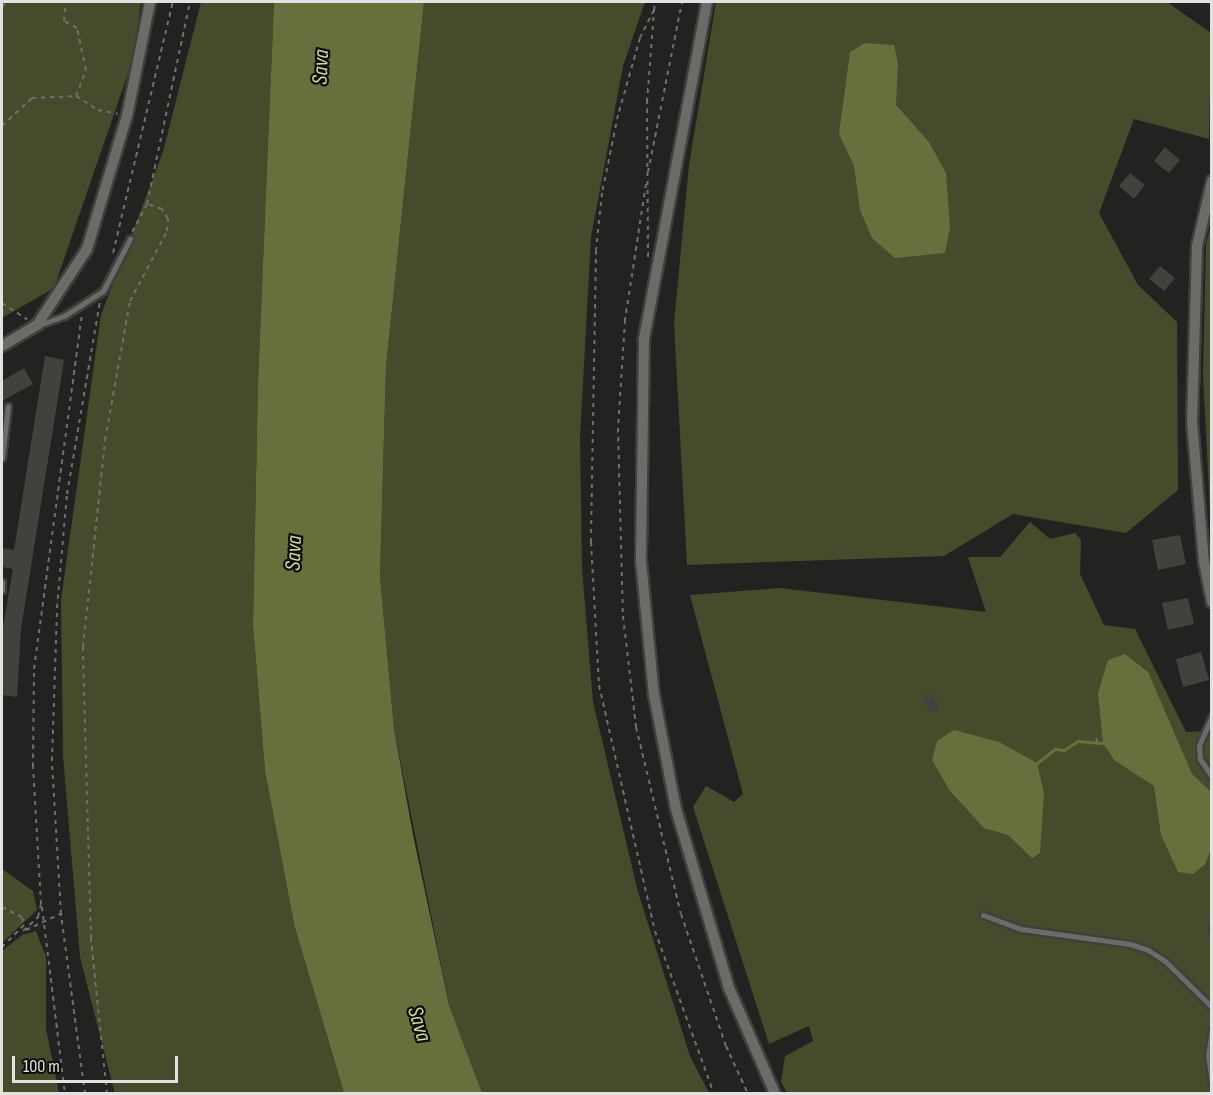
<!DOCTYPE html>
<html>
<head>
<meta charset="utf-8">
<style>
  body { margin:0 }
  #map { position:relative; width:1213px; height:1095px; overflow:hidden; background:#222320; font-family:"Sofia Sans Condensed",sans-serif }
  div>[style] { position:absolute }
  [style*='--x'] { left:calc(var(--x)*1px); top:calc(var(--y)*1px); width:calc(var(--w)*1px); rotate:calc(var(--a)*1deg) }
  .green>* { inset:0; background:#454b2b }
  .water>* { inset:0; background:#66703d }
  .stream>* { height:3px; margin:-1.5px; padding:0 1.5px; transform-origin:1.5px; border-radius:1.5px; background:#66703d }
  .building>* { inset:0; background:#41423e }
  .path>* { height:2px; margin-top:-1px; transform-origin:0; background:repeating-linear-gradient(90deg,#6f6f6d 0 4.5px,transparent 0 9px) }
  .roads { filter:drop-shadow(2px 0 #3f403d) drop-shadow(-2px 0 #3f403d) drop-shadow(0 2px #3f403d) drop-shadow(0 -2px #3f403d) }
  .service>* { height:5px; margin:-2.5px; padding:0 2.5px; transform-origin:2.5px; border-radius:2.5px; background:#6b6c68 }
  .minor>* { height:10px; margin:-5px; padding:0 5px; transform-origin:5px; border-radius:5px; background:#6b6c68 }
  span { translate:-50% -50%; white-space:nowrap; text-align:center; line-height:1.15; -webkit-text-stroke:4.5px #0c0c0b; paint-order:stroke }
  .water-label { font-size:22px; color:#cfdf90; font-style:italic }
  .frame { position:absolute; inset:0; border:3px solid #e2e2e0; pointer-events:none }
  .scale { position:absolute; left:12px; top:1056px; width:166px; height:27px; box-sizing:border-box; border:3px solid #e2e2e0; border-top:0; padding-left:8px; font-size:18px; line-height:21px; white-space:nowrap; color:#e2e2e0; -webkit-text-stroke:4px #0c0c0b; paint-order:stroke }
</style>
</head>
<body>
<div id="map">
  <div class="green">
    <i style="clip-path:polygon(2px 2px,141px 2px,133px 59px,54px 288px,2px 318px)"></i>
    <i style="clip-path:polygon(201px 2px,274px 2px,258px 382px,253px 625px,265px 771px,294px 924px,344px 1093px,115px 1094px,80px 957px,63px 756px,61px 600px,101px 315px,163px 152px)"></i>
    <i style="clip-path:polygon(424px 2px,645px 2px,623px 66px,591px 237px,580px 437px,582px 568px,593px 702px,638px 892px,690px 1056px,709px 1093px,482px 1093px,449px 1005px,394px 729px,380px 577px,386px 366px)"></i>
    <i style="clip-path:polygon(716px 2px,1167px 2px,1211px 33px,1209px 139px,1134px 119px,1099px 213px,1138px 285px,1177px 322px,1178px 490px,1126px 533px,1013px 514px,944px 556px,687px 565px,674px 323px,689px 165px)"></i>
    <i style="clip-path:polygon(1211px 225px,1211px 530px,1203px 374px,1206px 244px)"></i>
    <i style="clip-path:polygon(1030px 522px,1050px 539px,1075px 533px,1081px 540px,1080px 574px,1104px 625px,1135px 629px,1186px 732px,1211px 731px,1211px 1093px,787px 1093px,781px 1082px,785px 1056px,813px 1041px,809px 1026px,769px 1044px,693px 807px,706px 786px,734px 802px,743px 794px,690px 595px,780px 588px,986px 612px,968px 557px,1000px 557px)"></i>
    <i style="clip-path:polygon(2px 869px,33px 891px,37px 910px,2px 943px)"></i>
    <i style="clip-path:polygon(36px 931px,46px 957px,46px 1029px,59px 1093px,2px 1093px,2px 951px,22px 935px)"></i>
  </div>
  <div class="water">
    <i style="clip-path:polygon(274px 2px,424px 2px,386px 366px,380px 577px,394px 729px,413px 835px,449px 1005px,482px 1093px,344px 1093px,294px 924px,265px 771px,253px 625px,258px 382px)"></i>
    <i style="clip-path:polygon(865px 43px,894px 45px,898px 64px,896px 105px,929px 142px,946px 173px,950px 227px,945px 253px,895px 258px,872px 238px,860px 210px,854px 166px,839px 134px,850px 52px)"></i>
    <i style="clip-path:polygon(1125px 654px,1148px 672px,1192px 774px,1211px 792px,1211px 849px,1205px 864px,1193px 874px,1178px 872px,1161px 835px,1154px 786px,1114px 760px,1103px 743px,1098px 693px,1108px 660px)"></i>
    <i style="clip-path:polygon(954px 730px,999px 742px,1037px 763px,1044px 793px,1040px 853px,1032px 858px,1008px 835px,984px 828px,950px 791px,932px 760px,937px 741px)"></i>
  </div>
  <div class="stream">
    <i style="--x:1037;--y:763;--w:23;--a:-38"></i>
    <i style="--x:1055;--y:749;--w:9;--a:6"></i>
    <i style="--x:1064;--y:750;--w:17;--a:-33"></i>
    <i style="--x:1078;--y:741;--w:25;--a:5"></i>
  </div>
  <div class="building">
    <i style="clip-path:polygon(1165px 147px,1180px 160px,1169px 173px,1154px 161px)"></i>
    <i style="clip-path:polygon(1130px 173px,1145px 185px,1134px 199px,1119px 186px)"></i>
    <i style="clip-path:polygon(1160px 266px,1175px 278px,1164px 291px,1149px 279px)"></i>
    <i style="clip-path:polygon(45px 356px,64px 360px,21px 629px,17px 697px,2px 695px,3px 627px,13px 569px,2px 567px,2px 548px,14px 550px)"></i>
    <i style="clip-path:polygon(24px 368px,33px 384px,2px 401px,2px 381px)"></i>
    <i style="clip-path:polygon(1180px 535px,1186px 564px,1158px 570px,1152px 540px)"></i>
    <i style="clip-path:polygon(1188px 598px,1194px 624px,1168px 630px,1162px 603px)"></i>
    <i style="clip-path:polygon(1201px 652px,1209px 680px,1183px 687px,1176px 659px)"></i>
    <i style="clip-path:polygon(931px 693px,940px 707px,931px 713px,922px 698px)"></i>
  </div>
  <div class="path">
    <i style="--x:2;--y:7;--w:7;--a:-45"></i>
    <i style="--x:654;--y:10;--w:8;--a:-83"></i>
    <i style="--x:76;--y:96;--w:26;--a:32"></i>
    <i style="--x:98;--y:110;--w:20;--a:11"></i>
    <i style="--x:2;--y:126;--w:41;--a:-43"></i>
    <i style="--x:32;--y:98;--w:44;--a:-2.6"></i>
    <i style="--x:76;--y:96;--w:28;--a:-69"></i>
    <i style="--x:86;--y:70;--w:43;--a:-102.1"></i>
    <i style="--x:77;--y:28;--w:15;--a:-152"></i>
    <i style="--x:64;--y:21;--w:19;--a:-84"></i>
    <i style="--x:648;--y:172;--w:173;--a:-78.7"></i>
    <i style="--x:646;--y:184;--w:138;--a:98.8"></i>
    <i style="--x:625;--y:320;--w:108;--a:93.7"></i>
    <i style="--x:618;--y:428;--w:188;--a:88.5"></i>
    <i style="--x:623;--y:616;--w:112;--a:83.3"></i>
    <i style="--x:636;--y:727;--w:192;--a:76.5"></i>
    <i style="--x:681;--y:914;--w:139;--a:71.2"></i>
    <i style="--x:726;--y:1046;--w:53;--a:65.4"></i>
    <i style="--x:147;--y:204;--w:207;--a:-78"></i>
    <i style="--x:113;--y:253;--w:258;--a:-76.6"></i>
    <i style="--x:648;--y:257;--w:155;--a:-90.4"></i>
    <i style="--x:647;--y:102;--w:92;--a:-85.6"></i>
    <i style="--x:654;--y:10;--w:31;--a:117"></i>
    <i style="--x:640;--y:38;--w:80;--a:105.9"></i>
    <i style="--x:618;--y:115;--w:80;--a:101.6"></i>
    <i style="--x:602;--y:193;--w:57;--a:96"></i>
    <i style="--x:596;--y:250;--w:292;--a:91"></i>
    <i style="--x:591;--y:542;--w:143;--a:86.8"></i>
    <i style="--x:599;--y:685;--w:252;--a:77.2"></i>
    <i style="--x:655;--y:931;--w:173;--a:70.1"></i>
    <i style="--x:2;--y:303;--w:30;--a:33"></i>
    <i style="--x:1096;--y:738;--w:9;--a:72"></i>
    <i style="--x:2;--y:907;--w:22;--a:27"></i>
    <i style="--x:22;--y:917;--w:8;--a:76"></i>
    <i style="--x:24;--y:925;--w:31;--a:135"></i>
    <i style="--x:42;--y:907;--w:188;--a:83"></i>
    <i style="--x:26;--y:930;--w:38;--a:-25"></i>
    <i style="--x:23;--y:931;--w:21;--a:-43"></i>
    <i style="--x:38;--y:917;--w:13;--a:-77"></i>
    <i style="--x:41;--y:904;--w:137;--a:-93.3"></i>
    <i style="--x:33;--y:767;--w:98;--a:-89.4"></i>
    <i style="--x:34;--y:669;--w:358;--a:-82.3"></i>
    <i style="--x:85;--y:1094;--w:182;--a:-97.6"></i>
    <i style="--x:61;--y:914;--w:153;--a:-93.4"></i>
    <i style="--x:52;--y:761;--w:153;--a:-88.1"></i>
    <i style="--x:57;--y:608;--w:114;--a:-85"></i>
    <i style="--x:67;--y:494;--w:196;--a:-80.3"></i>
    <i style="--x:107;--y:1094;--w:156;--a:-95.9"></i>
    <i style="--x:91;--y:939;--w:292;--a:-91.6"></i>
    <i style="--x:83;--y:647;--w:208;--a:-83.9"></i>
    <i style="--x:105;--y:440;--w:141;--a:-79.8"></i>
    <i style="--x:130;--y:301;--w:79;--a:-62.1"></i>
    <i style="--x:167;--y:231;--w:12;--a:-85"></i>
    <i style="--x:168;--y:219;--w:12;--a:-121"></i>
    <i style="--x:162;--y:209;--w:16;--a:-162"></i>
    <i style="--x:147;--y:204;--w:32;--a:118"></i>
  </div>
  <div class="roads">
    <div class="service">
      <i style="--x:39;--y:325;--w:27;--a:-20"></i>
      <i style="--x:64;--y:316;--w:46;--a:-32.7"></i>
      <i style="--x:103;--y:291;--w:59;--a:-62.6"></i>
      <i style="--x:2;--y:458;--w:52;--a:-83.4"></i>
      <i style="--x:2;--y:582;--w:8;--a:90"></i>
      <i style="--x:1212;--y:716;--w:32;--a:114"></i>
      <i style="--x:1199;--y:745;--w:14;--a:86"></i>
      <i style="--x:1200;--y:759;--w:22;--a:56"></i>
      <i style="--x:983;--y:915;--w:40;--a:20.2"></i>
      <i style="--x:1021;--y:929;--w:110;--a:7.8"></i>
      <i style="--x:1130;--y:944;--w:19;--a:18"></i>
      <i style="--x:1148;--y:950;--w:20;--a:33"></i>
      <i style="--x:1165;--y:961;--w:66;--a:44.4"></i>
      <i style="--x:1212;--y:928;--w:1;--a:90"></i>
      <i style="--x:1212;--y:1030;--w:25;--a:99"></i>
      <i style="--x:1208;--y:1055;--w:29;--a:82"></i>
    </div>
    <div class="minor">
      <i style="--x:707;--y:2;--w:344;--a:100.6"></i>
      <i style="--x:644;--y:340;--w:221;--a:90.8"></i>
      <i style="--x:641;--y:561;--w:135;--a:84.5"></i>
      <i style="--x:654;--y:695;--w:116;--a:79.1"></i>
      <i style="--x:676;--y:809;--w:187;--a:73.5"></i>
      <i style="--x:729;--y:988;--w:116;--a:66.5"></i>
      <i style="--x:1212;--y:181;--w:67;--a:103"></i>
      <i style="--x:1197;--y:246;--w:176;--a:91.6"></i>
      <i style="--x:1192;--y:422;--w:141;--a:85.1"></i>
      <i style="--x:1204;--y:562;--w:41;--a:78.7"></i>
      <i style="--x:2;--y:346;--w:41;--a:-31"></i>
      <i style="--x:37;--y:325;--w:91;--a:-56.7"></i>
      <i style="--x:87;--y:249;--w:139;--a:-73.3"></i>
      <i style="--x:127;--y:116;--w:116;--a:-78.6"></i>
    </div>
  </div>
  <div class="water-label">
    <span style="left:321px;top:67px;rotate:-87deg">Sava</span>
    <span style="left:294px;top:553px;rotate:-87deg">Sava</span>
    <span style="left:419px;top:1024px;rotate:73deg">Sava</span>
  </div>
  <div class="frame"></div>
  <div class="scale">100 m</div>
</div>
</body>
</html>
